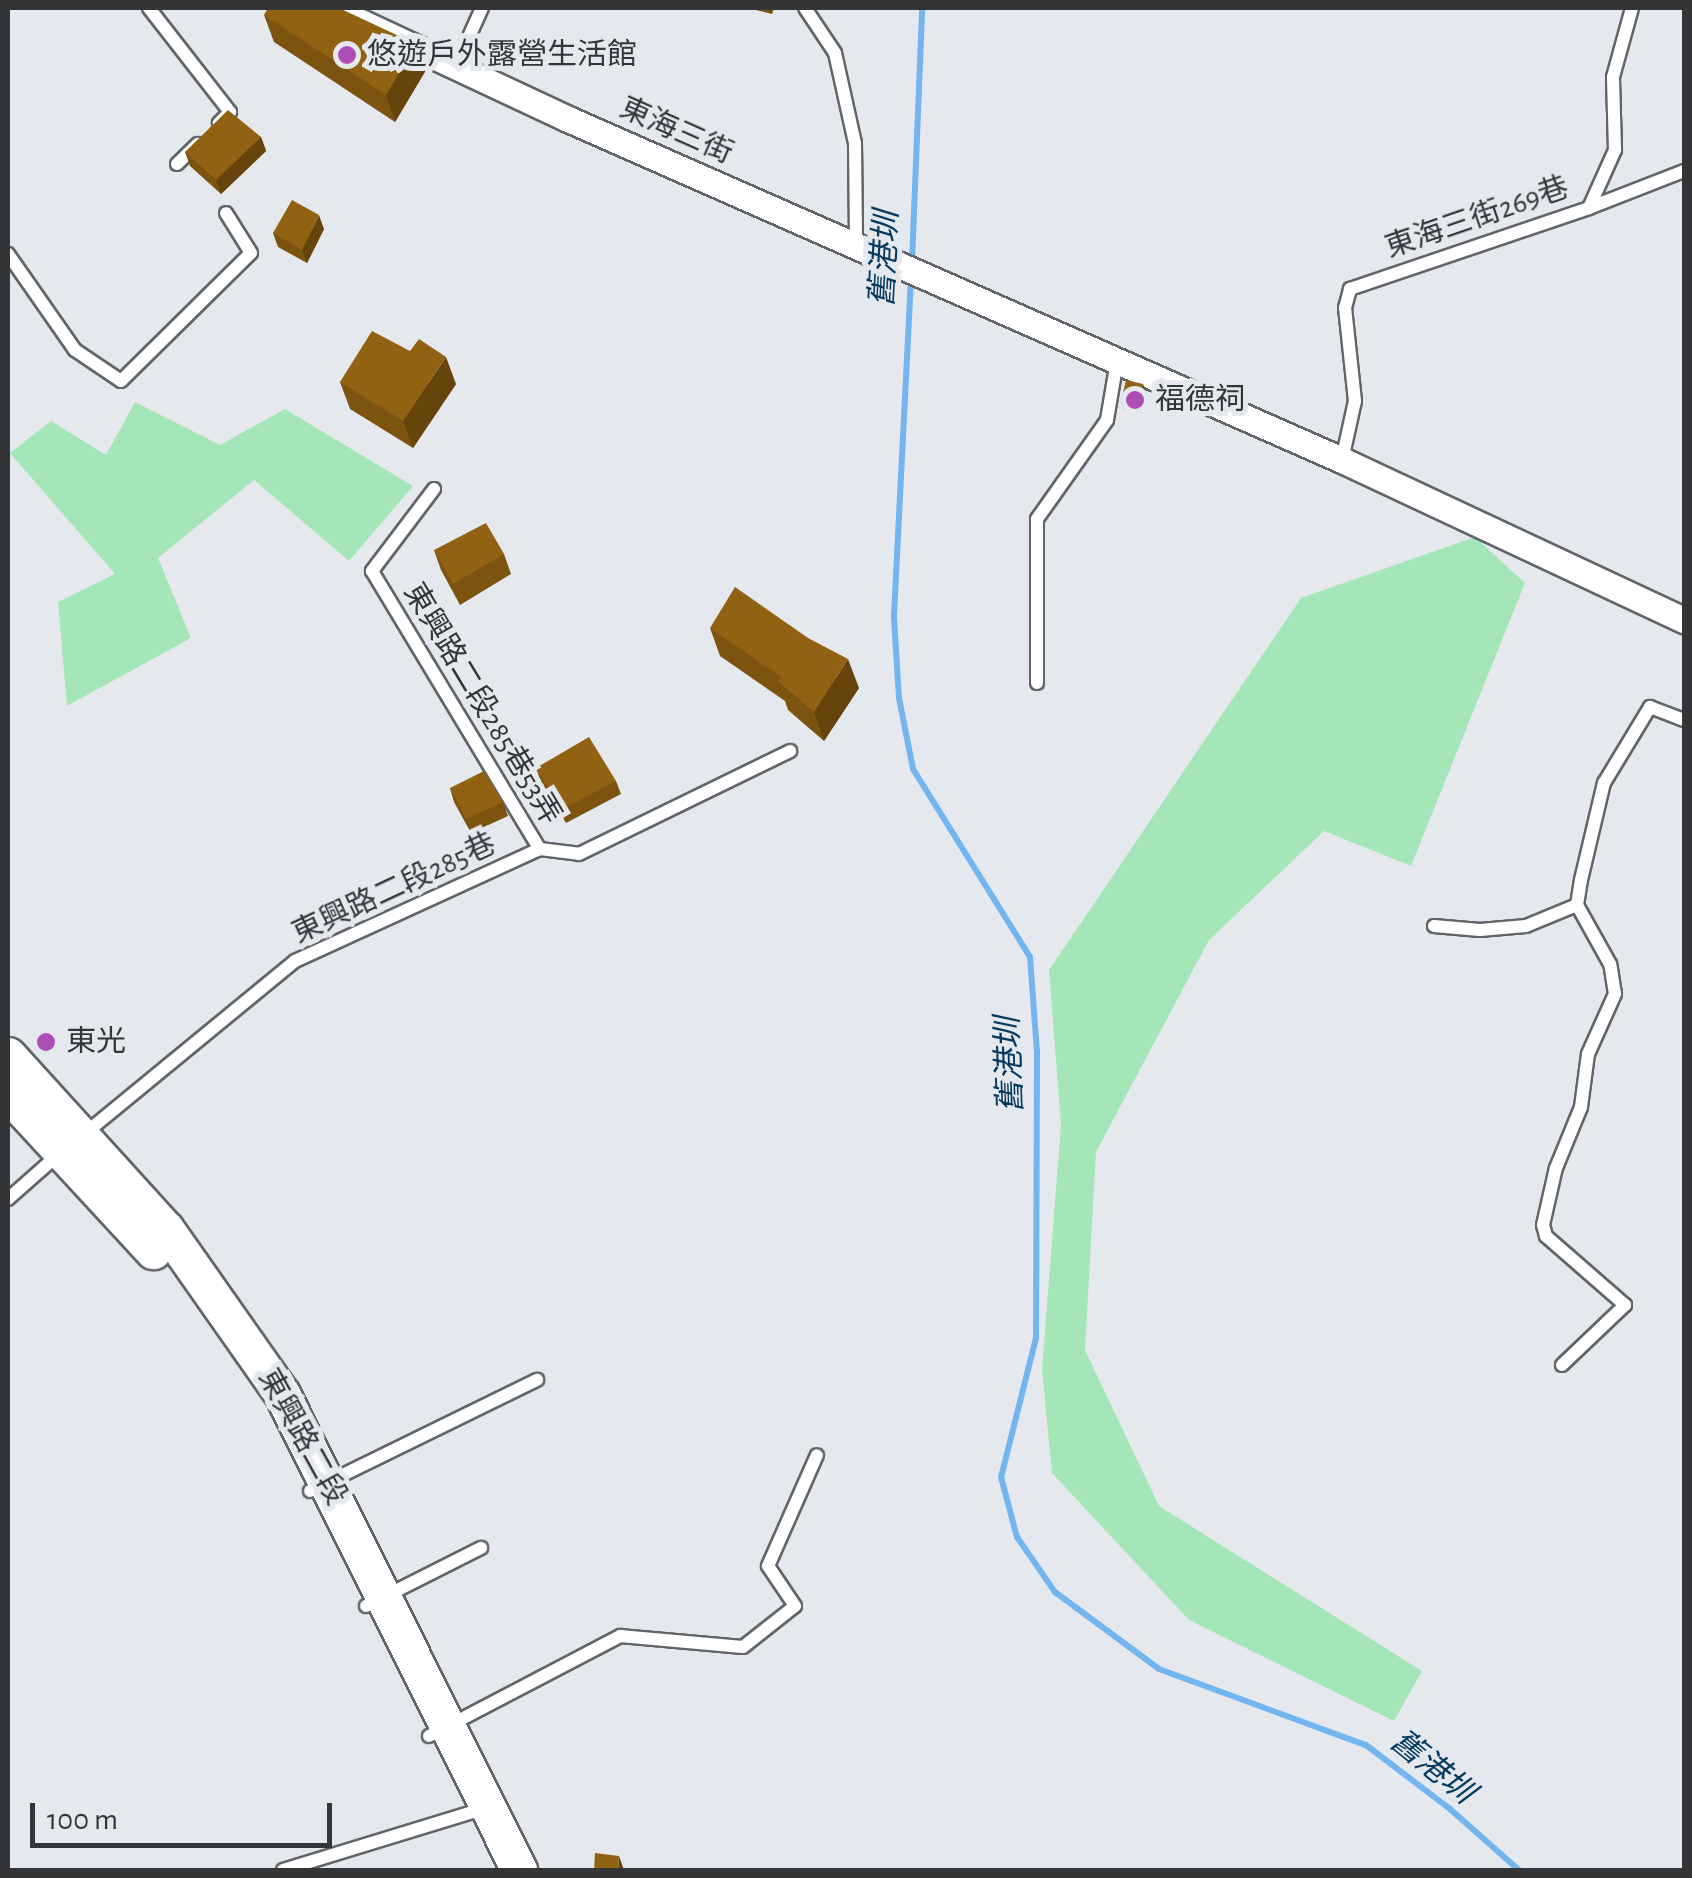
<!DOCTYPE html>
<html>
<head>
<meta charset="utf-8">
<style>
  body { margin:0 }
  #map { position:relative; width:1692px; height:1878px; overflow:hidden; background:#e5e9ee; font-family:"Alegreya Sans","Noto Sans TC",sans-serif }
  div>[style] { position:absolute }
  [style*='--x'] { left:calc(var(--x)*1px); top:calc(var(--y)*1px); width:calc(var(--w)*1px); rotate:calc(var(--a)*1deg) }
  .green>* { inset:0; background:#a4e6b7 }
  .stream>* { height:6px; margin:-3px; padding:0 3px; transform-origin:3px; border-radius:3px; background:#73b5ee }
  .roads { filter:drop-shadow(2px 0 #616569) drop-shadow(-2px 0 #616569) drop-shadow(0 2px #616569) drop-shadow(0 -2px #616569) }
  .lane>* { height:12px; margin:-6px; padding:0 6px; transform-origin:6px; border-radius:6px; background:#fff }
  .street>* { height:25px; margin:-12.5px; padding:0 12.5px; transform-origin:12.5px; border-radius:12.5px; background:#fff }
  .secondary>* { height:35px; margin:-17.5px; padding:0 17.5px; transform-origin:17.5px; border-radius:17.5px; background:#fff }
  .wall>* { inset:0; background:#7c540f }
  .shaded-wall>* { inset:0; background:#65450c }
  .building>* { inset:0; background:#906211 }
  .dots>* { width:28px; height:28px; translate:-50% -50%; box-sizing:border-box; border:5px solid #e5e9ee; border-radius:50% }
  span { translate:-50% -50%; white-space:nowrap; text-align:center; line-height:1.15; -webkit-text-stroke:10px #e5e9ee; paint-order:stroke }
  .poi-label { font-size:30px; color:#343537 }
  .left { translate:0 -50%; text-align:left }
  .street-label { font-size:30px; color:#343537 }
  .water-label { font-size:32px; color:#053a5e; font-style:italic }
  .frame { position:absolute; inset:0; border:10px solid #343537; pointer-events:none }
  .scale { position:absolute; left:30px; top:1803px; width:302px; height:45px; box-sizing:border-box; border:5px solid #343537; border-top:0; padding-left:12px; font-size:30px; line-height:35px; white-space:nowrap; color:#343537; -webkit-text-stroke:8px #e5e9ee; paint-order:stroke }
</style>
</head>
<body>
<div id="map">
  <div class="green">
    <i style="clip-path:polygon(135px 402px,220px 445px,285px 409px,413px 486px,349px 561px,254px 480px,158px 558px,191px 638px,67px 706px,58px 602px,115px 574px,10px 453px,51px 421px,106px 455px)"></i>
    <i style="clip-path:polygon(1475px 537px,1525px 583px,1411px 866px,1324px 831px,1209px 940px,1096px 1152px,1085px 1350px,1159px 1506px,1422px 1671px,1394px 1721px,1189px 1620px,1052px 1473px,1042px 1370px,1061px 1125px,1049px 970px,1301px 598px)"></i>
  </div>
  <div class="stream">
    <i style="--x:912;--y:262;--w:254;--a:-87.7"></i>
    <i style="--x:911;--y:279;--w:339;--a:92.9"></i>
    <i style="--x:894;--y:618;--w:80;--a:86.4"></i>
    <i style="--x:899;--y:698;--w:72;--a:78.8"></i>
    <i style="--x:913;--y:769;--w:221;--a:58.1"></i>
    <i style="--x:1030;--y:957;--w:95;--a:85.8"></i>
    <i style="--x:1037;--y:1052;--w:286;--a:90.2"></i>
    <i style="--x:1036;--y:1338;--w:143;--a:104.1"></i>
    <i style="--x:1001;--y:1477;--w:62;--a:75.1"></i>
    <i style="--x:1017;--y:1537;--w:67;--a:55.4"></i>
    <i style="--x:1055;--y:1592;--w:129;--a:36.5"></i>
    <i style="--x:1159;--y:1669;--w:221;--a:20.2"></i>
    <i style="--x:1366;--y:1745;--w:106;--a:37.3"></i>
    <i style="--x:1450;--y:1809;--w:92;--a:41.5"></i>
  </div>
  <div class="roads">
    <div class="lane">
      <i style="--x:149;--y:8;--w:132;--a:52.1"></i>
      <i style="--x:230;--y:112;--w:16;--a:135"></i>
      <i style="--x:805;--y:8;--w:54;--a:56.3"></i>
      <i style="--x:835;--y:53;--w:92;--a:77.5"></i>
      <i style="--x:855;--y:143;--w:103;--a:89.4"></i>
      <i style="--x:455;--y:68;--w:66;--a:-65.8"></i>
      <i style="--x:177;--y:164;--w:29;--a:-44"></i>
      <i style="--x:1589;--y:208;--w:102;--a:-21.3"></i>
      <i style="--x:8;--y:254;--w:117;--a:55.1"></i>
      <i style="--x:75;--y:350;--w:55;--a:34"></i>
      <i style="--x:121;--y:381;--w:182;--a:-44.6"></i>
      <i style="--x:251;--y:253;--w:47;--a:-122"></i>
      <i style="--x:1342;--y:460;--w:60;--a:-77.6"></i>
      <i style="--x:1355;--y:401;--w:94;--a:-96.1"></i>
      <i style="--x:1345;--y:308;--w:20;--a:-75"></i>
      <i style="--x:1350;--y:289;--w:252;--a:-18.7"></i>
      <i style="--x:1589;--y:208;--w:64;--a:-65.9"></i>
      <i style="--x:1615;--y:150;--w:73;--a:-91.6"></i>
      <i style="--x:1613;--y:77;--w:72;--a:-74.6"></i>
      <i style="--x:434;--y:489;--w:103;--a:127.1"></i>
      <i style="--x:372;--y:571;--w:325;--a:58.9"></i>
      <i style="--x:1037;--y:683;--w:164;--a:-90"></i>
      <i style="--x:1037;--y:519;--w:121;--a:-54.7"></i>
      <i style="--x:1107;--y:420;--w:60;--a:-80.4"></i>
      <i style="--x:1434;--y:926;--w:46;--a:5"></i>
      <i style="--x:1480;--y:930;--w:46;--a:-5"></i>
      <i style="--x:1526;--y:926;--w:55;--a:-22.4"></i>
      <i style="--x:83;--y:1135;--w:274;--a:-39.4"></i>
      <i style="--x:295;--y:961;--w:269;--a:-24.6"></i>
      <i style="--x:540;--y:849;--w:39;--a:7"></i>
      <i style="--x:579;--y:854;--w:235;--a:-26"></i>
      <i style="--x:8;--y:1199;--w:68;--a:-41.4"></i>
      <i style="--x:1562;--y:1365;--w:87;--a:-43.6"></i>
      <i style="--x:1625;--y:1305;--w:105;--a:-138.9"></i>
      <i style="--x:1546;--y:1236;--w:11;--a:-105"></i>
      <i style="--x:1543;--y:1225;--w:58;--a:-77.2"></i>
      <i style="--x:1556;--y:1168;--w:66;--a:-67.7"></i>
      <i style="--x:1581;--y:1107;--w:53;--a:-82.5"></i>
      <i style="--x:1588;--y:1054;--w:66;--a:-65.8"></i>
      <i style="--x:1615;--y:994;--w:30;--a:-99"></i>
      <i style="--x:1610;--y:964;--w:68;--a:-119.2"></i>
      <i style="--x:1577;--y:905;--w:25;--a:-81"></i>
      <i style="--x:1581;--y:880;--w:100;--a:-76.7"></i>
      <i style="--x:1604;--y:783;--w:89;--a:-58.8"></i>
      <i style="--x:1650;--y:707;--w:36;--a:21"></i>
      <i style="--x:310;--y:1491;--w:253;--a:-26.1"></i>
      <i style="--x:366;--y:1606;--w:129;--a:-26.8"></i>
      <i style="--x:429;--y:1736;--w:216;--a:-27.6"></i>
      <i style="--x:620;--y:1636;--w:123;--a:5.1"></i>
      <i style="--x:743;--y:1647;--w:66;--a:-38.3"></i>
      <i style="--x:795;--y:1606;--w:48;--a:-124"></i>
      <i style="--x:768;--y:1566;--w:121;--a:-66.2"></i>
      <i style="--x:283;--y:1870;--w:212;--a:-17"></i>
    </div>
    <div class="street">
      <i style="--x:331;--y:8;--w:262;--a:25.1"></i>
      <i style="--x:568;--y:119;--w:846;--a:23.78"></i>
      <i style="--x:1342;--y:460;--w:378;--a:25.1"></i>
    </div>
    <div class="secondary">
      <i style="--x:8;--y:1055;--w:235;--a:47.8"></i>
      <i style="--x:166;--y:1229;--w:202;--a:54.9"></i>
      <i style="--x:282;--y:1394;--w:532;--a:63.53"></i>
      <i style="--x:8;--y:1094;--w:214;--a:47.3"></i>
    </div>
  </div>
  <div class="wall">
    <i style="clip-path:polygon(748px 8px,774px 8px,772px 14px)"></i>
    <i style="clip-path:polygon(264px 15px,426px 70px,395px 122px,274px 42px)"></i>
    <i style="clip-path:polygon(261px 137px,266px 151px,221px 194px,190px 166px,185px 152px)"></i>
    <i style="clip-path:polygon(324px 229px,307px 263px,278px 247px,273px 233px)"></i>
    <i style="clip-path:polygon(340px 382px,456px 384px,413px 448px,350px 409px)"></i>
    <i style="clip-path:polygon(1146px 391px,1141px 413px,1124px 409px,1121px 402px)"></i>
    <i style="clip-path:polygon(434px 550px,504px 554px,511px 574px,460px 605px,441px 570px)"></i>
    <i style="clip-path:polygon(710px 628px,859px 688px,824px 741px,788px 710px,785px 701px,720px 656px)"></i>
    <i style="clip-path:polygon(536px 768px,616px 781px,621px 794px,566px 823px,541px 782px)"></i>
    <i style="clip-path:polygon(450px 788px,503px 802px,508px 816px,471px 833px,454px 802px)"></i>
  </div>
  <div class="shaded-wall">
    <i style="clip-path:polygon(416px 44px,426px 70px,395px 122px,386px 95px)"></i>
    <i style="clip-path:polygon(261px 137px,266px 151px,221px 194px,216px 180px)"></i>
    <i style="clip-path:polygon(319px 215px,324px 229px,307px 263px,302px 250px)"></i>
    <i style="clip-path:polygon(446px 357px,456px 384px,413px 448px,403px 421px)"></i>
    <i style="clip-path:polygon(1143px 384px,1146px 391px,1141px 413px,1139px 406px)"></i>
    <i style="clip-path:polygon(848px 659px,859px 688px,824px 741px,814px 712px)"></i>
    <i style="clip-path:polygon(619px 1856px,624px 1870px,618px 1870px)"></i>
  </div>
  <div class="building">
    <i style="clip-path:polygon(268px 8px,339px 8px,416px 44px,386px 95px,264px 15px)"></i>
    <i style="clip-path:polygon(228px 110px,261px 137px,216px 180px,185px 152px)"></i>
    <i style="clip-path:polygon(292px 200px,319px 215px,302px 250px,273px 233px)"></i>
    <i style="clip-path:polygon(372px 331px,410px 351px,419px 339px,446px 357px,403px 421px,340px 382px)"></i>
    <i style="clip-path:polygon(1126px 380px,1143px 384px,1139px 406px,1121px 402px)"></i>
    <i style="clip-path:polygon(486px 523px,504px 554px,453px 584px,434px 550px)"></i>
    <i style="clip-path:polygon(735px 587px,808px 638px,848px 659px,814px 712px,778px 681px,781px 677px,710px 628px)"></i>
    <i style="clip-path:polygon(589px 737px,616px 781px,561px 810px,536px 768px)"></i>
    <i style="clip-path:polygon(484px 771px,503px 802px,466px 819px,450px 788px)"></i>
    <i style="clip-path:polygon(595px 1853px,619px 1856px,618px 1870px,594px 1870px)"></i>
  </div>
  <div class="dots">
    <i style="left:347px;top:55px;background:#ae4db5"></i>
    <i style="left:1135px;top:400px;background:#ae4db5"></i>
    <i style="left:46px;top:1042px;background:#ae4db5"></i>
  </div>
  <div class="poi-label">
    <span class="left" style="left:367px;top:55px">悠遊戶外露營生活館</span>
    <span class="left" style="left:1155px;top:400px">福德祠</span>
    <span class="left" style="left:66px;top:1042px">東光</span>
  </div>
  <div class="street-label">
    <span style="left:676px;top:131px;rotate:24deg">東海三街</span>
    <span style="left:1477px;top:218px;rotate:-19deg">東海三街269巷</span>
    <span style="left:482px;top:704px;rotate:59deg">東興路二段285巷53弄</span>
    <span style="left:394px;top:889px;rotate:-25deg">東興路二段285巷</span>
    <span style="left:302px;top:1437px;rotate:61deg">東興路二段</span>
  </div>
  <div class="water-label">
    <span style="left:885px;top:259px;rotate:-87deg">舊港圳</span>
    <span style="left:1010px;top:1065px;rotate:-92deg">舊港圳</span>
    <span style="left:1432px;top:1767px;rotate:39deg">舊港圳</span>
  </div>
  <div class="frame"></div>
  <div class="scale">100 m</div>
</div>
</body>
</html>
